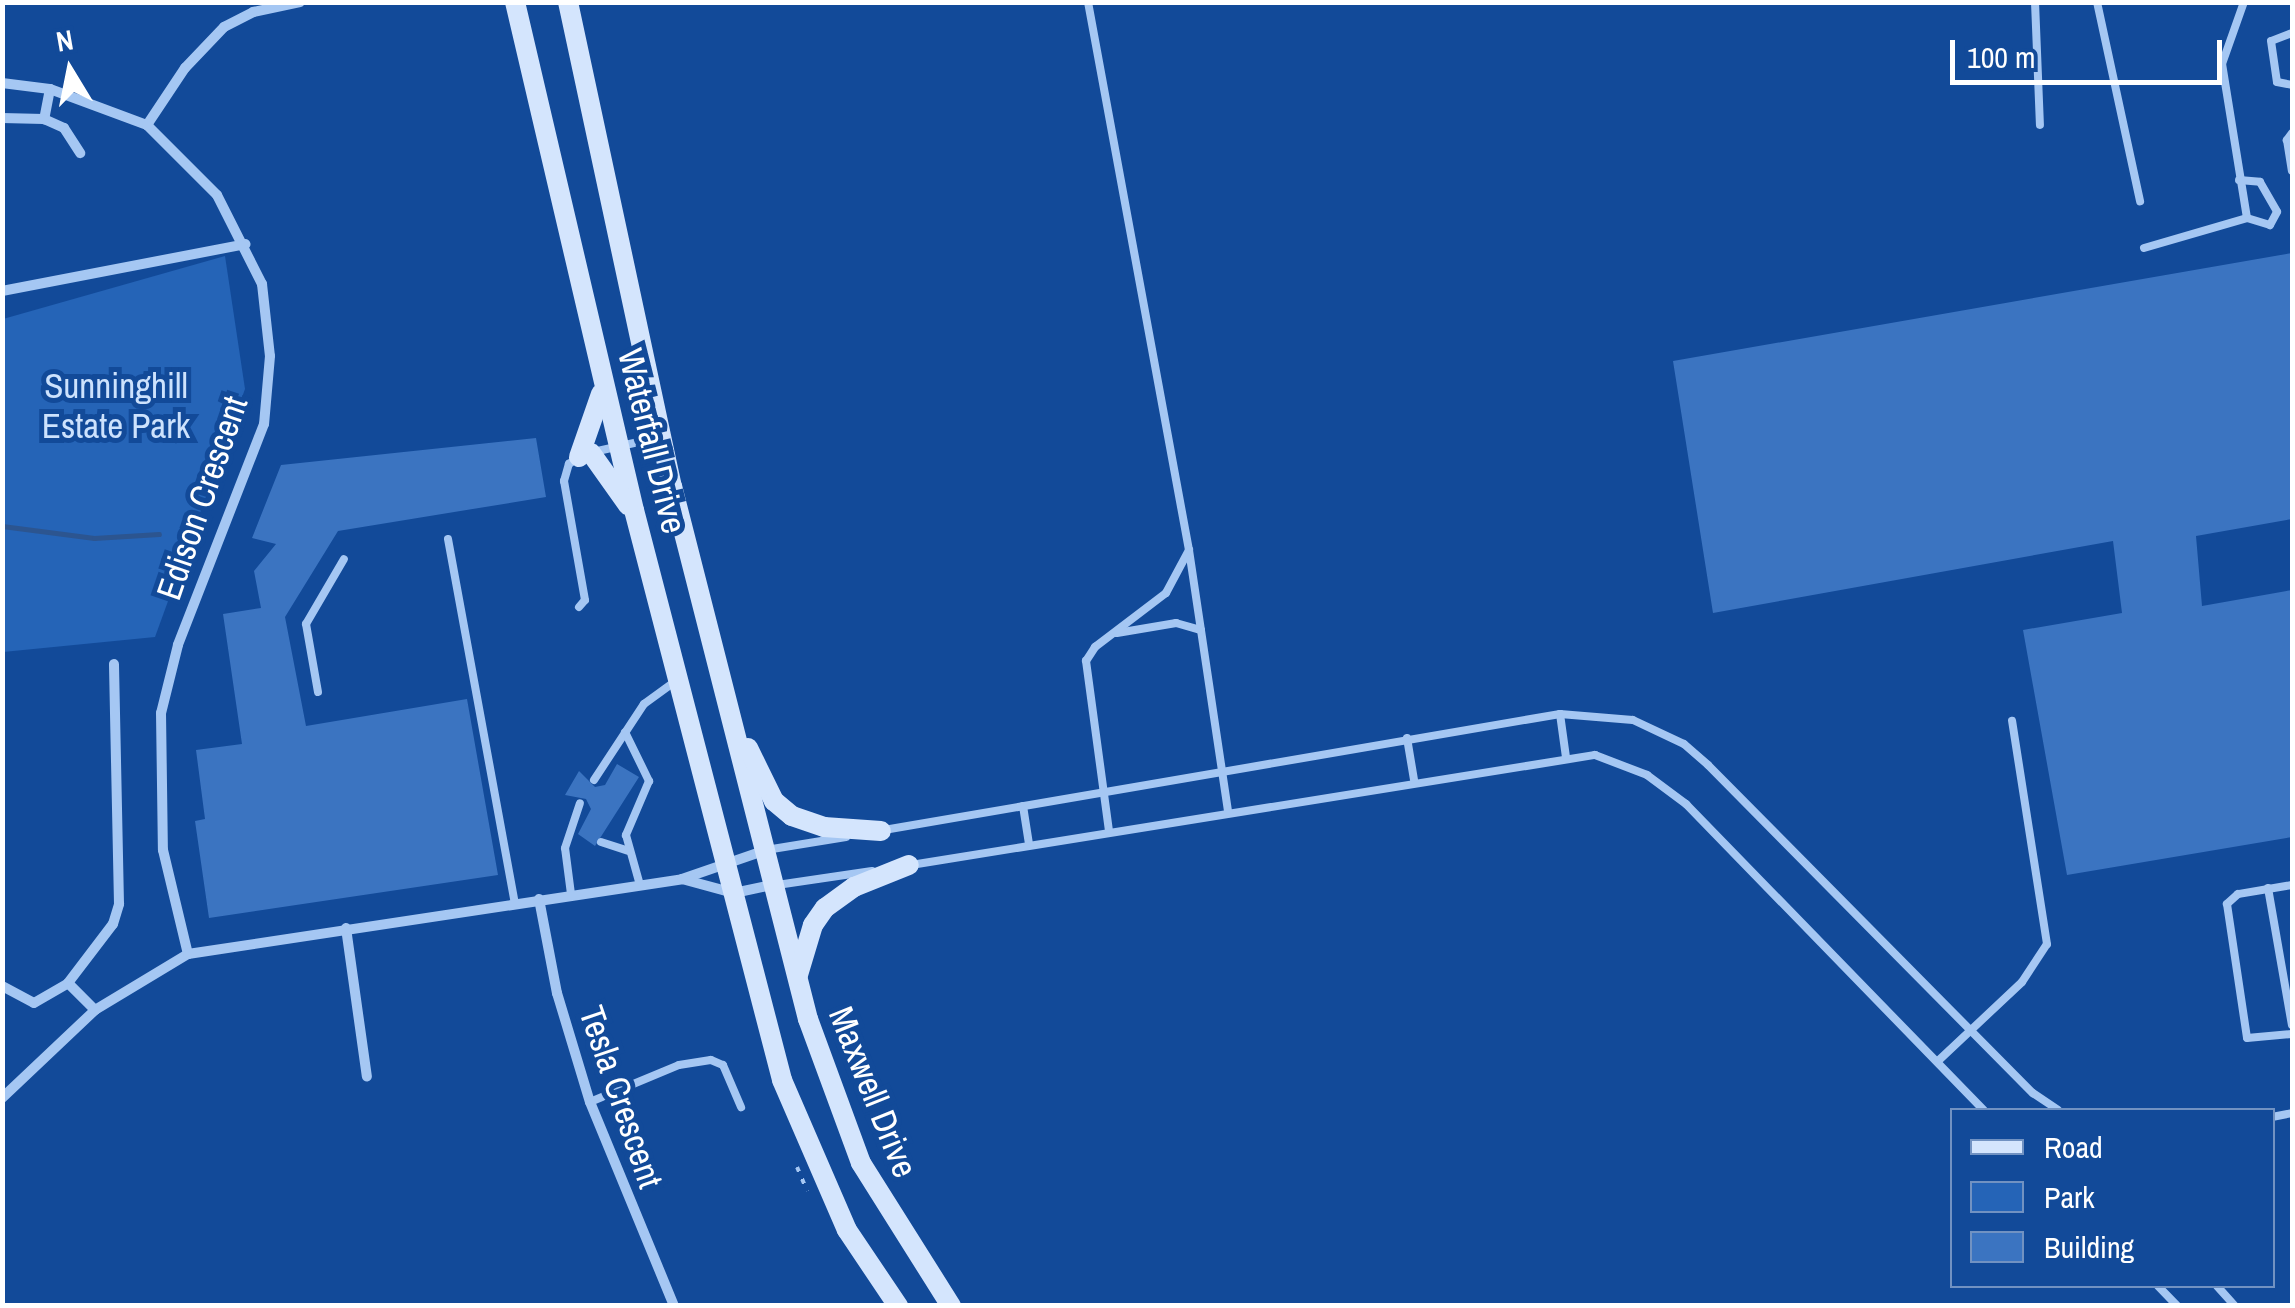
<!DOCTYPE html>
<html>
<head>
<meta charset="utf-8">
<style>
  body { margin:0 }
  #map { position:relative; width:2295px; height:1308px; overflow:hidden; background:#124a99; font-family:"Archivo Narrow",sans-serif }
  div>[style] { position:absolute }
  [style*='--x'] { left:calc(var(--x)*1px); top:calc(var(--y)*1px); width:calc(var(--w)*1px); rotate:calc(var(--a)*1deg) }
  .green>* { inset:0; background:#2564b7 }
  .stream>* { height:5px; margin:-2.5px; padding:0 2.5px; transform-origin:2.5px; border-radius:2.5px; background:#2c5590 }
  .building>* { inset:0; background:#3b74c1 }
  .path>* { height:4px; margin-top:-2px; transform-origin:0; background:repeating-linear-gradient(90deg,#a5c7f3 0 5px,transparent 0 13px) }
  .lane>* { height:8px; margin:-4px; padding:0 4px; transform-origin:4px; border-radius:4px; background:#a5c7f3 }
  .street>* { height:10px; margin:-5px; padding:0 5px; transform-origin:5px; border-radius:5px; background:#a5c7f3 }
  .secondary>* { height:20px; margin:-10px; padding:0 10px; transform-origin:10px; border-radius:10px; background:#d4e5fd }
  span { translate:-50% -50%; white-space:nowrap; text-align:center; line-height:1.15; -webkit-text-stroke:10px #124a99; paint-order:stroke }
  .park-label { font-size:35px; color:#cde2fd }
  .street-label { font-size:35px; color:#fff }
  .frame { position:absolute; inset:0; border:5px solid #fff; pointer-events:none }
  .legend { position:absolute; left:1950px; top:1108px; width:325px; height:180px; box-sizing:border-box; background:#124a99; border:2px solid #7192c2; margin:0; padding:12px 18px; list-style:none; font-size:30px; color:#fff }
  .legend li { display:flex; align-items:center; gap:20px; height:50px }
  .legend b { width:50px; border:2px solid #7192c2 }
  .north { position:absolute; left:20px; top:20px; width:100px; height:100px; -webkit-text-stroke:8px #124a99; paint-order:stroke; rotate:350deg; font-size:28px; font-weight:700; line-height:40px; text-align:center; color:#fff }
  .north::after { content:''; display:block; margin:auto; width:35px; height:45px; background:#fff; clip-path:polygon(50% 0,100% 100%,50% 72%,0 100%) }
  .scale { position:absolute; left:1950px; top:40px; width:272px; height:45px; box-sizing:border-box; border:5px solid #fff; border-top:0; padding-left:12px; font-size:30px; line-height:35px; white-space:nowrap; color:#fff; -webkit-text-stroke:8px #124a99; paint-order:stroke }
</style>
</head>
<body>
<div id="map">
  <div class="green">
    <i style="clip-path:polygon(225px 256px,245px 389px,155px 637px,3px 652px,3px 319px)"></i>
  </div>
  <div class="stream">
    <i style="--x:2;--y:526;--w:93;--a:7.4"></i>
    <i style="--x:94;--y:538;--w:65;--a:-3.5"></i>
  </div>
  <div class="building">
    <i style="clip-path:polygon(2292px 253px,2292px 519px,2196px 536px,2202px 606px,2292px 590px,2292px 837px,2067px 875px,2023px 630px,2122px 613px,2113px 541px,1713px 613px,1673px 361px)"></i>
    <i style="clip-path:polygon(536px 438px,546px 497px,338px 531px,285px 617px,306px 726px,467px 699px,498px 875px,209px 918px,195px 821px,205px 819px,196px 750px,242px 744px,223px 614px,261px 608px,254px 571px,276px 544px,252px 538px,281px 465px)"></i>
    <i style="clip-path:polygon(617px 764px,639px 777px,595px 846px,578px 834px,591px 809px,586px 799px,565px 795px,579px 771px,595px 787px,605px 785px)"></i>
  </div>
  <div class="path">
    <i style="--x:797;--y:1167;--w:26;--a:67"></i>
  </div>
  <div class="lane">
    <i style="--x:1088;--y:2;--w:557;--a:79.56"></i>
    <i style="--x:1189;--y:550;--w:265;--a:81.5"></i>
    <i style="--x:2035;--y:2;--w:123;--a:87.7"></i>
    <i style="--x:2097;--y:2;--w:204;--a:77.8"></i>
    <i style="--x:2292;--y:33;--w:22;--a:159"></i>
    <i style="--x:2271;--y:41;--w:41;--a:81.7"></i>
    <i style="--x:2277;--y:82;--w:15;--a:11"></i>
    <i style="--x:2292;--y:133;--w:9;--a:126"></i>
    <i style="--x:2287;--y:140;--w:31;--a:81"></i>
    <i style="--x:2239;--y:180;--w:21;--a:5"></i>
    <i style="--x:2260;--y:182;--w:34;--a:60"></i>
    <i style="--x:2277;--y:212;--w:15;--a:118"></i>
    <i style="--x:2270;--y:225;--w:24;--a:-163"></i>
    <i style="--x:2144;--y:248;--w:107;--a:-16.2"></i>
    <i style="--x:2247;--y:218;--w:156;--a:-99.2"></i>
    <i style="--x:2222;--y:64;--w:66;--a:-70.5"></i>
    <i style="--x:593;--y:452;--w:70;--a:-12.4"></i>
    <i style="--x:448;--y:539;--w:370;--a:79.6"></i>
    <i style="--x:579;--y:607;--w:9;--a:-49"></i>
    <i style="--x:585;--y:600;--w:121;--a:-100"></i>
    <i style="--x:564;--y:481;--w:18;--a:-74"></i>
    <i style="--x:569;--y:464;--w:12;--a:-35"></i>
    <i style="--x:1117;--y:633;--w:60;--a:-9.6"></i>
    <i style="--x:1176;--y:623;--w:26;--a:16"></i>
    <i style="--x:318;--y:692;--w:69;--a:-100"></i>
    <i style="--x:306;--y:624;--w:75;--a:-59.7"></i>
    <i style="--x:1560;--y:714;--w:43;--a:82.1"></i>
    <i style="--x:625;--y:732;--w:55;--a:63.9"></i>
    <i style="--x:649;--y:781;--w:59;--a:113.1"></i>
    <i style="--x:626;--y:835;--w:52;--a:74.4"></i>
    <i style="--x:1407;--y:738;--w:43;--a:80.5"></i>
    <i style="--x:594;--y:780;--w:91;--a:-56.7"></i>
    <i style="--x:644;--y:704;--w:37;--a:-36"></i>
    <i style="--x:1023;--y:806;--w:37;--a:81"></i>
    <i style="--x:884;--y:830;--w:686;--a:-9.74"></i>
    <i style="--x:1560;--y:714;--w:73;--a:4.7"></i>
    <i style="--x:1633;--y:720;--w:56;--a:25.2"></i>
    <i style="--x:1684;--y:744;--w:32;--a:41"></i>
    <i style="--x:1708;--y:765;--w:462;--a:45.3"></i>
    <i style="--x:2033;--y:1093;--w:30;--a:34"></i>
    <i style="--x:1109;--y:831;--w:172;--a:-97.7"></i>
    <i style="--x:1086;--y:661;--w:17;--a:-57"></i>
    <i style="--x:1095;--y:647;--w:89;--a:-37.3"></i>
    <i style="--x:1166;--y:593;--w:49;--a:-61.9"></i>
    <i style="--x:601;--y:842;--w:28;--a:18"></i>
    <i style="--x:766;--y:850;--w:81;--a:-9.2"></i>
    <i style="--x:911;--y:865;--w:693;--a:-9.14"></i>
    <i style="--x:1595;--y:755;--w:56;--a:21"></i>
    <i style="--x:1647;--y:775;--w:49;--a:36.6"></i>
    <i style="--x:1686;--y:804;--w:427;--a:45.8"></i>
    <i style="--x:777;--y:885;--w:96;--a:-8.4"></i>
    <i style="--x:2292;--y:885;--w:55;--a:170.5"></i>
    <i style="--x:2238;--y:894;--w:15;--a:138"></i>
    <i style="--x:2227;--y:904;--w:135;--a:81.5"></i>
    <i style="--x:2247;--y:1038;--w:45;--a:-5.1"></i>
    <i style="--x:2268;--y:888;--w:139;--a:80.1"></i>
    <i style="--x:571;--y:894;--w:46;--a:-97.4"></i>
    <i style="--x:565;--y:848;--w:47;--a:-71.6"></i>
    <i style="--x:1938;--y:1061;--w:115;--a:-43.2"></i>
    <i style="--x:2022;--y:982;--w:45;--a:-56.7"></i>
    <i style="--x:2047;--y:944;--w:226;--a:-98.9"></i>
    <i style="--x:590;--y:1102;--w:96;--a:-22.6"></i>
    <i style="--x:679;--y:1065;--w:32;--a:-9"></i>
    <i style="--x:711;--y:1060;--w:13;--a:23"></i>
    <i style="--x:723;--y:1065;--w:46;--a:66.8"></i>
    <i style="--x:2272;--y:1117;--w:20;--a:-11"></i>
    <i style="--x:2158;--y:1286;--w:28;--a:46"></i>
    <i style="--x:2217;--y:1286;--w:27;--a:48"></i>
  </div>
  <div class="street">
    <i style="--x:2;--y:83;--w:48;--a:7.1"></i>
    <i style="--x:50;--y:89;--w:103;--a:20.4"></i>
    <i style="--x:147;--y:125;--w:99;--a:45"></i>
    <i style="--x:217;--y:195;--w:100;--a:63.2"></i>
    <i style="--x:262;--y:284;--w:72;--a:83.7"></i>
    <i style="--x:270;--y:356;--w:68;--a:95"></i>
    <i style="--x:264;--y:424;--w:237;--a:111.3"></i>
    <i style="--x:178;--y:645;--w:70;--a:104"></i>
    <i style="--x:161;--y:713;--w:137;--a:89.2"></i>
    <i style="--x:163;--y:850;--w:107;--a:76.5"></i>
    <i style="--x:50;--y:89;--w:31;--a:101"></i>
    <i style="--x:44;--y:119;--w:22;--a:24"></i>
    <i style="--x:64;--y:128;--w:30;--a:57"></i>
    <i style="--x:2;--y:118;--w:42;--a:1.4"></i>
    <i style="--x:147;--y:125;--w:69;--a:-56.3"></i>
    <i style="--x:185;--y:68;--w:57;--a:-46.4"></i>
    <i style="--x:224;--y:27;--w:33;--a:-27"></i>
    <i style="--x:253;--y:12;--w:48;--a:-12"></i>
    <i style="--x:2;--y:291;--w:248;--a:-10.9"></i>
    <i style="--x:682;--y:879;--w:54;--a:15.1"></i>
    <i style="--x:734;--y:893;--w:39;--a:-12"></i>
    <i style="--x:539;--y:899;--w:96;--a:79.2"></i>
    <i style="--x:557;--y:993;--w:114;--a:73.2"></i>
    <i style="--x:590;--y:1102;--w:221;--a:67.6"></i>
    <i style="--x:346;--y:928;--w:150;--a:82"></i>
    <i style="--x:2;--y:986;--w:36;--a:28"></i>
    <i style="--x:34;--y:1003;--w:39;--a:-30"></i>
    <i style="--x:95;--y:1010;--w:38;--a:-135"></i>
    <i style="--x:68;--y:983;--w:74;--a:-52.7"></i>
    <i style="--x:113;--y:924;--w:21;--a:-73"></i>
    <i style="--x:119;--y:904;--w:240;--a:-91.2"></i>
    <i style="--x:2;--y:1098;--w:128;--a:-43.4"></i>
    <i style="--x:95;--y:1010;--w:109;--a:-31.1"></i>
    <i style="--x:188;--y:954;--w:500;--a:-8.6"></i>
    <i style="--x:682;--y:879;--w:86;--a:-19.1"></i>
  </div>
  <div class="secondary">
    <i style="--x:515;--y:2;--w:522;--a:76.82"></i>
    <i style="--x:634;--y:510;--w:589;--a:75.44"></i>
    <i style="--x:782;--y:1080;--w:163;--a:66.6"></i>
    <i style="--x:847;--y:1230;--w:92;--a:56.1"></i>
    <i style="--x:568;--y:2;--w:495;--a:77.9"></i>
    <i style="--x:672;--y:486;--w:550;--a:75.69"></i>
    <i style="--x:808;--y:1019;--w:153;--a:69.8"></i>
    <i style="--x:861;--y:1163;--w:169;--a:57.8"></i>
    <i style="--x:591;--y:453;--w:64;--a:54.6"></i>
    <i style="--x:579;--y:457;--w:67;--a:-70.8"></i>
    <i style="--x:748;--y:748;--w:59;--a:63.9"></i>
    <i style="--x:774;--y:801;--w:23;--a:40"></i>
    <i style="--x:792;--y:816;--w:34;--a:19"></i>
    <i style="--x:824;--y:827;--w:57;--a:4"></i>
    <i style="--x:798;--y:975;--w:52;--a:-73.3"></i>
    <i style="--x:813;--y:925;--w:21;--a:-55"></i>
    <i style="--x:825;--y:908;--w:36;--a:-36"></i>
    <i style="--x:854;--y:887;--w:59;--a:-21.8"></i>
  </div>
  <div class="park-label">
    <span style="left:116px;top:406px">Sunninghill<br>Estate Park</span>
  </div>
  <div class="street-label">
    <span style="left:652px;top:441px;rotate:76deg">Waterfall Drive</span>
    <span style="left:202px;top:498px;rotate:-71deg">Edison Crescent</span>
    <span style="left:873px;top:1092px;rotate:68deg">Maxwell Drive</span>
    <span style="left:621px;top:1097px;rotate:71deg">Tesla Crescent</span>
  </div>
  <div class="frame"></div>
  <ul class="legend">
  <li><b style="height:12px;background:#d4e5fd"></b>Road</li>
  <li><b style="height:28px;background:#2564b7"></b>Park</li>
  <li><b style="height:28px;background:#3b74c1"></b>Building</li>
  </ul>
  <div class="north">N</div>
  <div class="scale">100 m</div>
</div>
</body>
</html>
